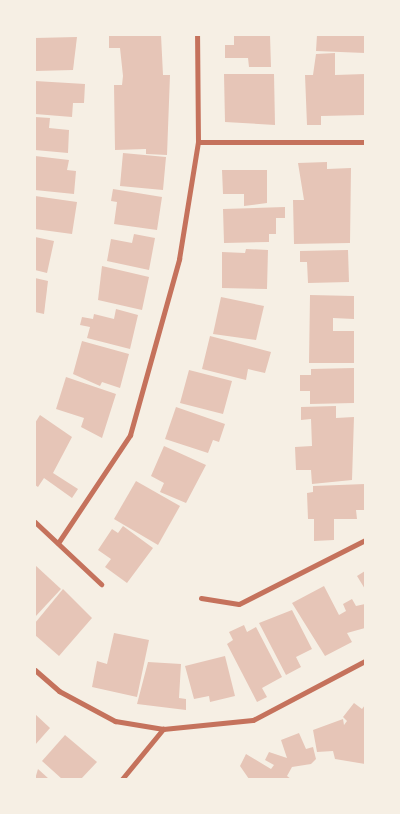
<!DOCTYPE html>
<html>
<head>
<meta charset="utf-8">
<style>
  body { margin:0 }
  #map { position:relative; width:400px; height:814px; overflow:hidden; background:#f6efe4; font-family:"DM Sans",sans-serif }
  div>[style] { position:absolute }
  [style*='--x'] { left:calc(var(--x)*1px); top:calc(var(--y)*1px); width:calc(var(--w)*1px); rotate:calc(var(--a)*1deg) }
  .building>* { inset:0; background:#e6c5b7 }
  .minor>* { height:5px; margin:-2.5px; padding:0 2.5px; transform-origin:2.5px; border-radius:2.5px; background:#c5725c }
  span { translate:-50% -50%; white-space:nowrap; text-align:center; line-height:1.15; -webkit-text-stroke:4.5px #f6efe4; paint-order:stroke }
  .frame { position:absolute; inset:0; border:36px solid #f6efe4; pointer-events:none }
</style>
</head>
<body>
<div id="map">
  <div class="building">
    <i style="clip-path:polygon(161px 35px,163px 75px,170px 75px,167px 155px,146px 154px,146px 149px,115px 150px,114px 85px,122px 85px,123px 76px,120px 48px,109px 48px,109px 36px)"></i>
    <i style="clip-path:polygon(234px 35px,270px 35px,271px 67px,249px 67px,248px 58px,225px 58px,225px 45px,234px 45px)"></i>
    <i style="clip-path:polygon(317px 35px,365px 35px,365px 53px,316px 51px)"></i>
    <i style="clip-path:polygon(77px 37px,73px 70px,35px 71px,35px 38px)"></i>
    <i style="clip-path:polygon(335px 53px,335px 75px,365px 74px,365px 115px,321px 116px,321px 125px,307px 125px,305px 75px,313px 75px,316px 54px)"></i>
    <i style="clip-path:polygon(224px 74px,274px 74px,275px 125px,225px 122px)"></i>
    <i style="clip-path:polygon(35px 81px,85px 84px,84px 103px,73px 103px,72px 117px,35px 114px)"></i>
    <i style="clip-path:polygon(35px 117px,50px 118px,49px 128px,69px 130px,68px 153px,35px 150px)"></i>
    <i style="clip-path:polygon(123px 153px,166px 157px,163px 190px,120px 186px)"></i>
    <i style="clip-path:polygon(35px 156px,69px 160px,67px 170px,76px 171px,74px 194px,35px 190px)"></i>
    <i style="clip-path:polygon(327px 162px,327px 169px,351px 168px,350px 243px,294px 244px,293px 200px,304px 200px,298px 163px)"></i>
    <i style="clip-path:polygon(222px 170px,267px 170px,267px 203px,244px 206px,244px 194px,223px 194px)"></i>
    <i style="clip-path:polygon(113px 189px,162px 197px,157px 230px,114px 224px,117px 202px,111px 201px)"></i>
    <i style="clip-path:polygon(35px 196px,77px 202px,72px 234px,35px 229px)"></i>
    <i style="clip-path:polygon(285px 207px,285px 218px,276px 218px,276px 234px,269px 234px,269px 242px,224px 243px,223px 209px)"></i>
    <i style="clip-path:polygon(134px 234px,155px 238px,149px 270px,107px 261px,111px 239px,132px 243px)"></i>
    <i style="clip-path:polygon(35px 237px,54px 241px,47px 273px,35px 270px)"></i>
    <i style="clip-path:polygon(246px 249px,268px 250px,267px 289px,222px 288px,222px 252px,245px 253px)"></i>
    <i style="clip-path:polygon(348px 250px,349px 282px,308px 283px,307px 262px,300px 262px,300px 251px)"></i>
    <i style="clip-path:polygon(102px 266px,149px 277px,142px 310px,98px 300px)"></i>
    <i style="clip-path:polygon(35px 278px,48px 281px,44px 314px,35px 312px)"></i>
    <i style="clip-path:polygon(310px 295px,354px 296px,354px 319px,333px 318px,333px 331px,354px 331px,354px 363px,309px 363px)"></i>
    <i style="clip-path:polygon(221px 297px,264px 306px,256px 340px,213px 334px)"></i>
    <i style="clip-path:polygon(116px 309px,138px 315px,130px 349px,87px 338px,90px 327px,80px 325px,82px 317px,93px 319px,94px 314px,114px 319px)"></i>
    <i style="clip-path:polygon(210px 336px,271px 352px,265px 373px,248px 369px,246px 380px,202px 369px)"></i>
    <i style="clip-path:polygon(82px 341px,129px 354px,120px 388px,102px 382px,100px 386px,73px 374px)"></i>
    <i style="clip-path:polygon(354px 368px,354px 403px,310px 404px,310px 391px,300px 391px,300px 375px,311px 375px,311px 369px)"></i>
    <i style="clip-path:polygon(189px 370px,232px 381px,223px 414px,180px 403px)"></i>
    <i style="clip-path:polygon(66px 377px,116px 394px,102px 438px,81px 427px,84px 418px,56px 409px)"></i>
    <i style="clip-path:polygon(336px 406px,336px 418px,354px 417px,352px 480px,312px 484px,311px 470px,296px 470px,295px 447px,312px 446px,311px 419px,301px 420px,301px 407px)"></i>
    <i style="clip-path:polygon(176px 407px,225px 424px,219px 442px,213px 440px,208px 453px,165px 439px)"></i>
    <i style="clip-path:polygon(40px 415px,72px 437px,53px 473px,78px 489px,72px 498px,44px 478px,38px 487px,35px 485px,35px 423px)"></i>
    <i style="clip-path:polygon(164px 446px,206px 465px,186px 503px,160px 492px,164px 483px,151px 476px)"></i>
    <i style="clip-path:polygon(136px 481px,180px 506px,158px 545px,114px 519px)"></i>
    <i style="clip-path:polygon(365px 484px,365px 510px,356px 510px,357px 519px,334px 519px,334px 540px,314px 541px,314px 519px,308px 519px,307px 493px,313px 492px,313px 486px)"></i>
    <i style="clip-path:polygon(123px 526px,153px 548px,127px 583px,105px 567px,111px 559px,98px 550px,112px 529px,118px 533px)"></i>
    <i style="clip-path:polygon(35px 565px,61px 589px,35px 617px)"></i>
    <i style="clip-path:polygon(365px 571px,365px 589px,357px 576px)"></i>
    <i style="clip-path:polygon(324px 586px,339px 615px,346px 611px,343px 604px,352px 599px,356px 606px,365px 604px,365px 628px,347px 633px,352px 642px,325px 656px,292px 603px)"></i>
    <i style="clip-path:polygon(63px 589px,92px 618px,59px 656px,35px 635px,35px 623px)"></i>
    <i style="clip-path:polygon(292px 610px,312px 649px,296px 657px,301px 667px,286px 675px,259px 623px)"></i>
    <i style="clip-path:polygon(244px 625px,247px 632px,256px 627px,282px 677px,262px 688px,267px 697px,257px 702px,227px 644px,233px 640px,229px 632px)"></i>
    <i style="clip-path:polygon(114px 633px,149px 640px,137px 697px,92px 687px,97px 661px,107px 664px)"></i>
    <i style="clip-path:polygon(225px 656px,235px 696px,210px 702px,209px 696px,194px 699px,185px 666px)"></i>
    <i style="clip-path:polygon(148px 662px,181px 664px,179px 698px,186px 699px,186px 710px,137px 704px)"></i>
    <i style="clip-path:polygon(354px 703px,362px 709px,365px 705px,365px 764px,335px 759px,333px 751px,317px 752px,313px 730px,343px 719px,344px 725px,347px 721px,343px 717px)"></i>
    <i style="clip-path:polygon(35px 714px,50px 728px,35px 745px)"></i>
    <i style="clip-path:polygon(299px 733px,306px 749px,313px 747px,316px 759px,311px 764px,292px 767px,287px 776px,291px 779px,249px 779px,240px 766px,246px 754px,271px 769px,274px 765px,265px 760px,269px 752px,287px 758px,281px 740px)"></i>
    <i style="clip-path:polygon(65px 735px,97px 762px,81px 779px,62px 779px,42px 761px)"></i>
    <i style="clip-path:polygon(38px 769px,49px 779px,35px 779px)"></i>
  </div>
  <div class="minor">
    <i style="--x:198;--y:142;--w:167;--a:0"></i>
    <i style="--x:35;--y:522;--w:91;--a:43.2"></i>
    <i style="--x:58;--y:543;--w:130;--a:-56.3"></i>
    <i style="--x:130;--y:435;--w:183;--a:-74.4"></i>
    <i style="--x:179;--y:259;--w:119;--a:-80.8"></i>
    <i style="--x:198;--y:142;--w:107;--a:-90.5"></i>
    <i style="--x:201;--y:598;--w:38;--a:9"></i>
    <i style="--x:239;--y:604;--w:141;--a:-26.9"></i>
    <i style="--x:35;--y:670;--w:32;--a:41"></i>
    <i style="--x:59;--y:691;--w:64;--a:28.2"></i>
    <i style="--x:115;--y:721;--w:49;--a:9.5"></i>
    <i style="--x:163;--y:729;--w:90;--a:-5.7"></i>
    <i style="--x:253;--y:720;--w:127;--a:-27.8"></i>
    <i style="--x:122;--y:779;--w:65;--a:-50.6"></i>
  </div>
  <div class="frame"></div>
</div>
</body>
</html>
